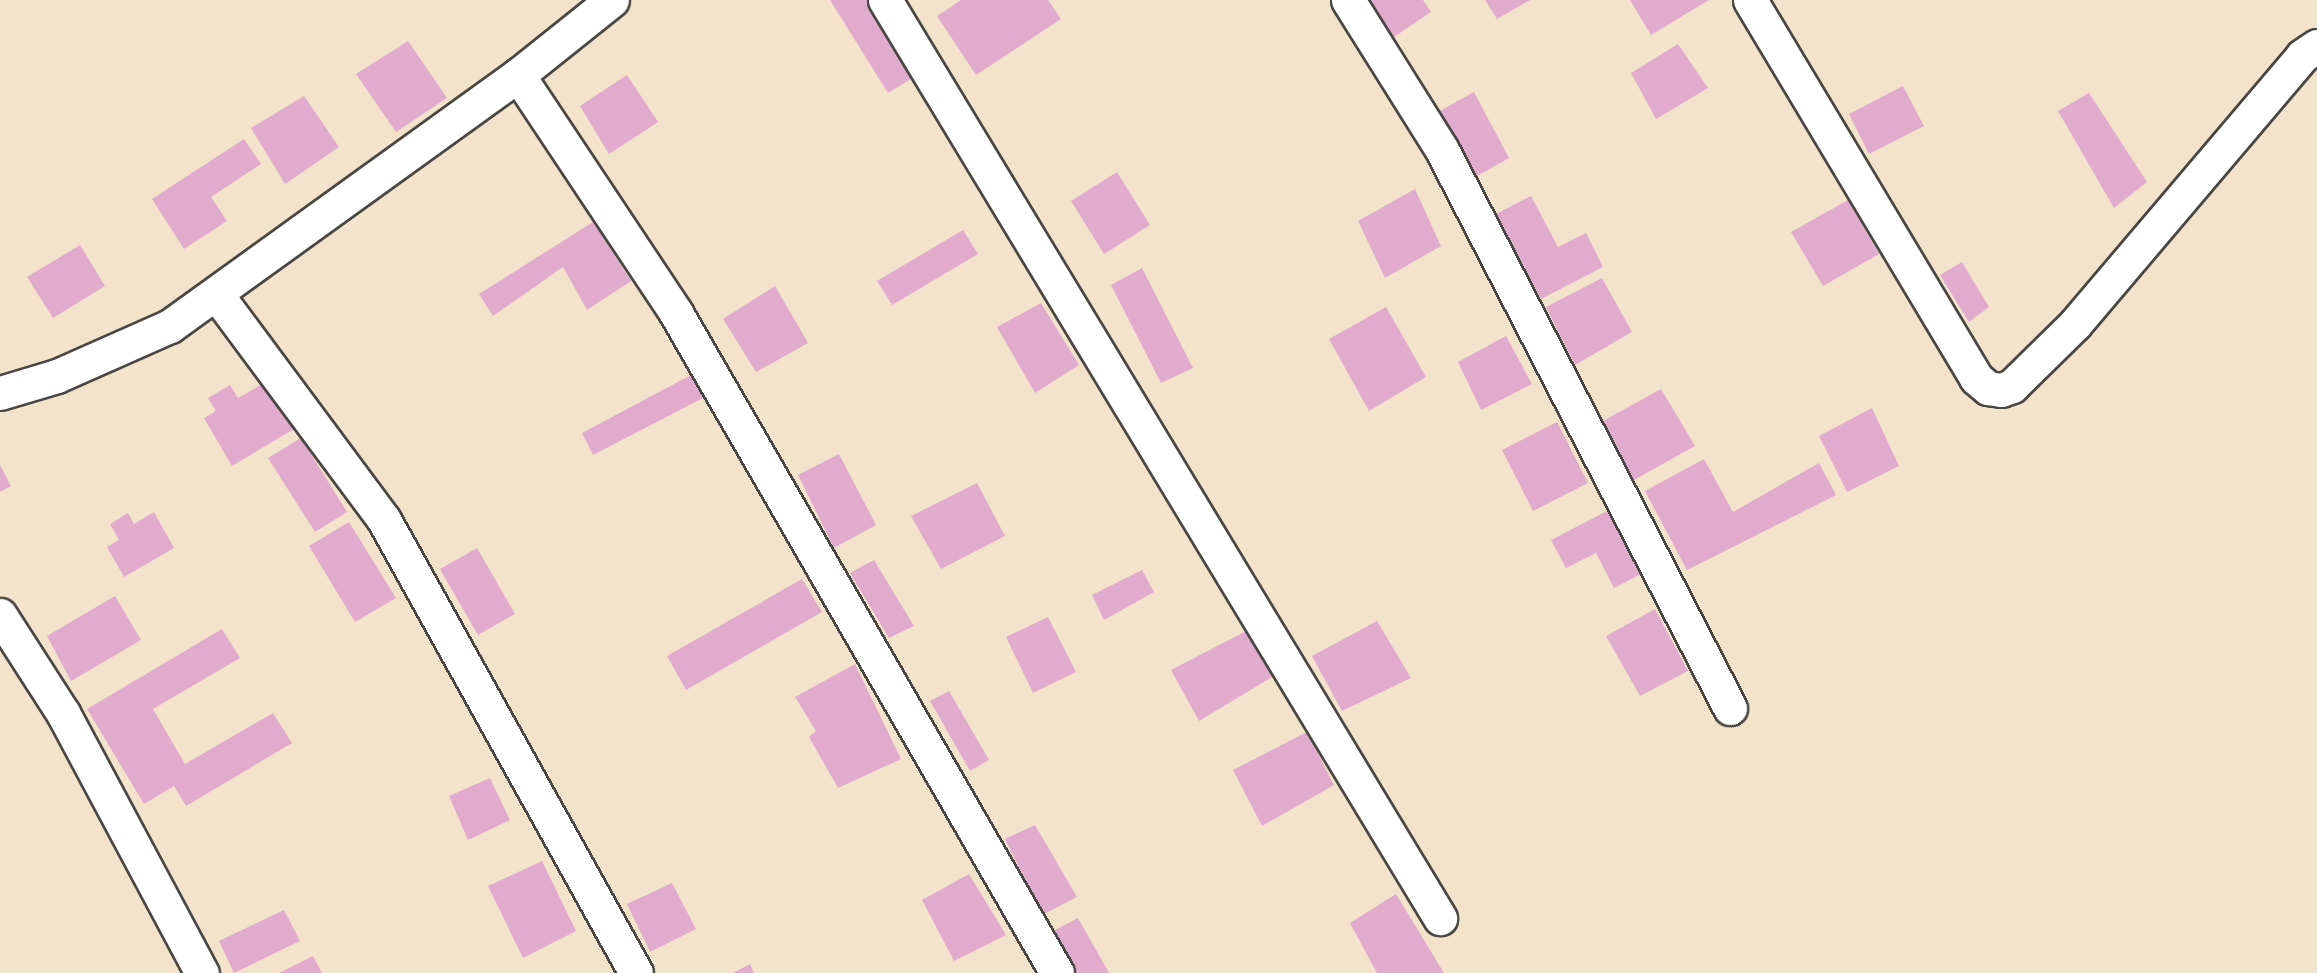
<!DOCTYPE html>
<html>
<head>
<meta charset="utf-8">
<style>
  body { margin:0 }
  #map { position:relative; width:2317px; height:973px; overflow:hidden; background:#f3e3cb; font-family:"Shantell Sans",sans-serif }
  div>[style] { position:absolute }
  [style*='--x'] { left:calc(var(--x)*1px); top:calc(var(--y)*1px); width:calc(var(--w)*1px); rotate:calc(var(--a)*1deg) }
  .building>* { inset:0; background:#e1abce }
  .roads { filter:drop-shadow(2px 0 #494743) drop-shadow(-2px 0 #494743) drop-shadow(0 2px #494743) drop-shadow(0 -2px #494743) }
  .minor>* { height:33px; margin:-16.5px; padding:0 16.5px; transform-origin:16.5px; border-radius:16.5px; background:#fff }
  span { translate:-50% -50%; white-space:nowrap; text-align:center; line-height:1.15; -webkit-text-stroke:4.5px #f6f6f2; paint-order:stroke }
</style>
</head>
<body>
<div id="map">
  <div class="building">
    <i style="clip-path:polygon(830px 0,872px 0,919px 74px,888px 93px)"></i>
    <i style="clip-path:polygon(961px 0,1048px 0,1061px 19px,976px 75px,937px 16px)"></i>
    <i style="clip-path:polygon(1363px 0,1423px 0,1431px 12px,1388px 41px)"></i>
    <i style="clip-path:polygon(1485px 0,1530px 0,1497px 19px)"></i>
    <i style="clip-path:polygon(1630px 0,1709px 0,1651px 35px)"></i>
    <i style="clip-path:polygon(408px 41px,447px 98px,396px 132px,356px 74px)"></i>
    <i style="clip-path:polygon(1678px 44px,1708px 88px,1656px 119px,1631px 73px)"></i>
    <i style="clip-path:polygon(627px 75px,658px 122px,609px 154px,580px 106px)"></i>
    <i style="clip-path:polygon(1903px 86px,1924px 126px,1869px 154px,1849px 114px)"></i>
    <i style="clip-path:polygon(1474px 92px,1509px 158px,1472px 179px,1438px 112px)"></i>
    <i style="clip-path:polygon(2089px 93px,2147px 182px,2114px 208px,2058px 111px)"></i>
    <i style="clip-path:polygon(304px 96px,339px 147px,285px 184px,251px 128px)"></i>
    <i style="clip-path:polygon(244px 139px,261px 164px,211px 197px,227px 221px,184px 249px,152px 199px)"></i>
    <i style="clip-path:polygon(1117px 172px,1150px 225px,1104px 254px,1071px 201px)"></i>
    <i style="clip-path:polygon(1415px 189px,1441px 246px,1385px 278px,1358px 221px)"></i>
    <i style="clip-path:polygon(1531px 196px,1558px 247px,1586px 233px,1603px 267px,1541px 299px,1496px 214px)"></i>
    <i style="clip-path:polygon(1848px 200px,1879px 254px,1823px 286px,1791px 232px)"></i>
    <i style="clip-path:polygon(593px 222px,631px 281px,587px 310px,563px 267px,493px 316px,479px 294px)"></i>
    <i style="clip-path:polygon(963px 230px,978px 254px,892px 305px,877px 281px)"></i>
    <i style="clip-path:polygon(80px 245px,105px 286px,53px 318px,27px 277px)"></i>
    <i style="clip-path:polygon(1962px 262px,1989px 307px,1969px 322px,1940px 275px)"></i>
    <i style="clip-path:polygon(1142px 268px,1193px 368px,1161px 383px,1111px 285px)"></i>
    <i style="clip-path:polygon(1602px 278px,1632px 332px,1575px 365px,1546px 307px)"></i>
    <i style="clip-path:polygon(775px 286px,808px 343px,756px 372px,723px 319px)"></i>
    <i style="clip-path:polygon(1041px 303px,1079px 365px,1035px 393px,997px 327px)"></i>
    <i style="clip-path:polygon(1386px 307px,1426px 377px,1369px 411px,1329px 339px)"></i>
    <i style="clip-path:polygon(1506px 336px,1532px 384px,1481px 410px,1458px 362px)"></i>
    <i style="clip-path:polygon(691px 375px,703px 398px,593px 455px,582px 433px)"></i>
    <i style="clip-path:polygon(266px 382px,294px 429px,232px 466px,204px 418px,216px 411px,208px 398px,230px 385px,238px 398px)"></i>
    <i style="clip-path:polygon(1661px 389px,1695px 446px,1634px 480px,1603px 421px)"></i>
    <i style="clip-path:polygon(1872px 408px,1899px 466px,1847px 492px,1819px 436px)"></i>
    <i style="clip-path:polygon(1557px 422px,1588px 483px,1533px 511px,1502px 450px)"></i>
    <i style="clip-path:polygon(301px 438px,347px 512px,315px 532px,268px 458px)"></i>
    <i style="clip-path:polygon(839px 454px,876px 525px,834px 548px,798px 475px)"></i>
    <i style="clip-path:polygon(1704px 459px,1733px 512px,1819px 463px,1836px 495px,1687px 570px,1645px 491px)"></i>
    <i style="clip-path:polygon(0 465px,11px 486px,0 492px)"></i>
    <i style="clip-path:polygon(977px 483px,1005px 536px,941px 569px,911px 516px)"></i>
    <i style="clip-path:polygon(1607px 511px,1641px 574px,1614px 588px,1596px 553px,1566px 568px,1551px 540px)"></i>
    <i style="clip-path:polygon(154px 512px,174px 548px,124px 577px,107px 547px,119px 540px,110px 524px,128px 513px,134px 524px)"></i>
    <i style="clip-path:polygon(349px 522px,396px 598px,355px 622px,309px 546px)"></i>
    <i style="clip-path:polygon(477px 548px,515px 614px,478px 635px,440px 569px)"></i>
    <i style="clip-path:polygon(874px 560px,914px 626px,889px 638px,850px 573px)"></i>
    <i style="clip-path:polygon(1142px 570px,1154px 592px,1104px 620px,1092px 595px)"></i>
    <i style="clip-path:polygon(802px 579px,822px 612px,686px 690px,667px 656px)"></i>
    <i style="clip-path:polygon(115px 596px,141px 640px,71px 681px,47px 636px)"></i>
    <i style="clip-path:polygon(1655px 609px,1688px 671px,1640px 696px,1606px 636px)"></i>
    <i style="clip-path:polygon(1048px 617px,1076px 672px,1033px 693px,1006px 637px)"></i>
    <i style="clip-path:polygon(1377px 621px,1411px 678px,1342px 711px,1312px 656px)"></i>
    <i style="clip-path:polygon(222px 629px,240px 658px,153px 709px,185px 764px,273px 713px,292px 743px,186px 806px,174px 786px,144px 804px,87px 709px)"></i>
    <i style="clip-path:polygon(1248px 630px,1272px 677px,1199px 721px,1171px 670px)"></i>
    <i style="clip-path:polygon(855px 664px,901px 759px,838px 788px,809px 737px,816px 731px,795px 697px)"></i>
    <i style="clip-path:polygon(949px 691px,989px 760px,970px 771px,930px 701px)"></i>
    <i style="clip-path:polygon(1307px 732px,1334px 785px,1262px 826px,1233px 770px)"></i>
    <i style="clip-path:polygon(490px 778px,510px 820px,468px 840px,449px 796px)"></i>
    <i style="clip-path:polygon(1035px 825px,1077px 897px,1042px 915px,1005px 839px)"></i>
    <i style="clip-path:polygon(542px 861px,576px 931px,523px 958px,488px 886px)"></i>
    <i style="clip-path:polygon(969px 874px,1006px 935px,954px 961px,922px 900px)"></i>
    <i style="clip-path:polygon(672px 883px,696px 929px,650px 952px,627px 904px)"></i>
    <i style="clip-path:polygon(1396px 894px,1444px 973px,1377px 973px,1350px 923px)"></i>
    <i style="clip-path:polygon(284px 910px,300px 941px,234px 973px,219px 941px)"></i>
    <i style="clip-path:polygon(1078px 918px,1109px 973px,1074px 973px,1053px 931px)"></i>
    <i style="clip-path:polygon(313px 956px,322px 973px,279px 973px)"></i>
    <i style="clip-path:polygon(750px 964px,754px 973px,733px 973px)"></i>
  </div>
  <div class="roads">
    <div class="minor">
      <i style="--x:885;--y:0;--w:1073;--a:58.84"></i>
      <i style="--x:1348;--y:0;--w:177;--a:57.9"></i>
      <i style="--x:1442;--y:150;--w:628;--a:62.7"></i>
      <i style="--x:1750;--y:0;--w:440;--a:59.1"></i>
      <i style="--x:1976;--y:378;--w:16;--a:40"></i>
      <i style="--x:1988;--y:388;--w:13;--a:9"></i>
      <i style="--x:2001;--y:390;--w:12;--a:-20"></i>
      <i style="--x:2012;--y:386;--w:88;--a:-44.5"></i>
      <i style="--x:2075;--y:324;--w:351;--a:-49.7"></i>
      <i style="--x:2302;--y:56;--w:18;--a:-34"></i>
      <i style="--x:518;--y:75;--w:286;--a:56.4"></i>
      <i style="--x:676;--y:313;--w:762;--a:60"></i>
      <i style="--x:217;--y:295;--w:280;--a:53.4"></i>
      <i style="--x:384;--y:520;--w:518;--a:60.91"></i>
      <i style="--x:0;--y:393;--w:59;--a:-16.6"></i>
      <i style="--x:57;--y:376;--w:124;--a:-23.9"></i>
      <i style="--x:170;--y:326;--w:429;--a:-35.8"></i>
      <i style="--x:518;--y:75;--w:120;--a:-38.6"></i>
      <i style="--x:0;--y:615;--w:117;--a:57.3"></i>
      <i style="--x:63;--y:713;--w:295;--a:61.9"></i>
    </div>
  </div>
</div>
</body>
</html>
